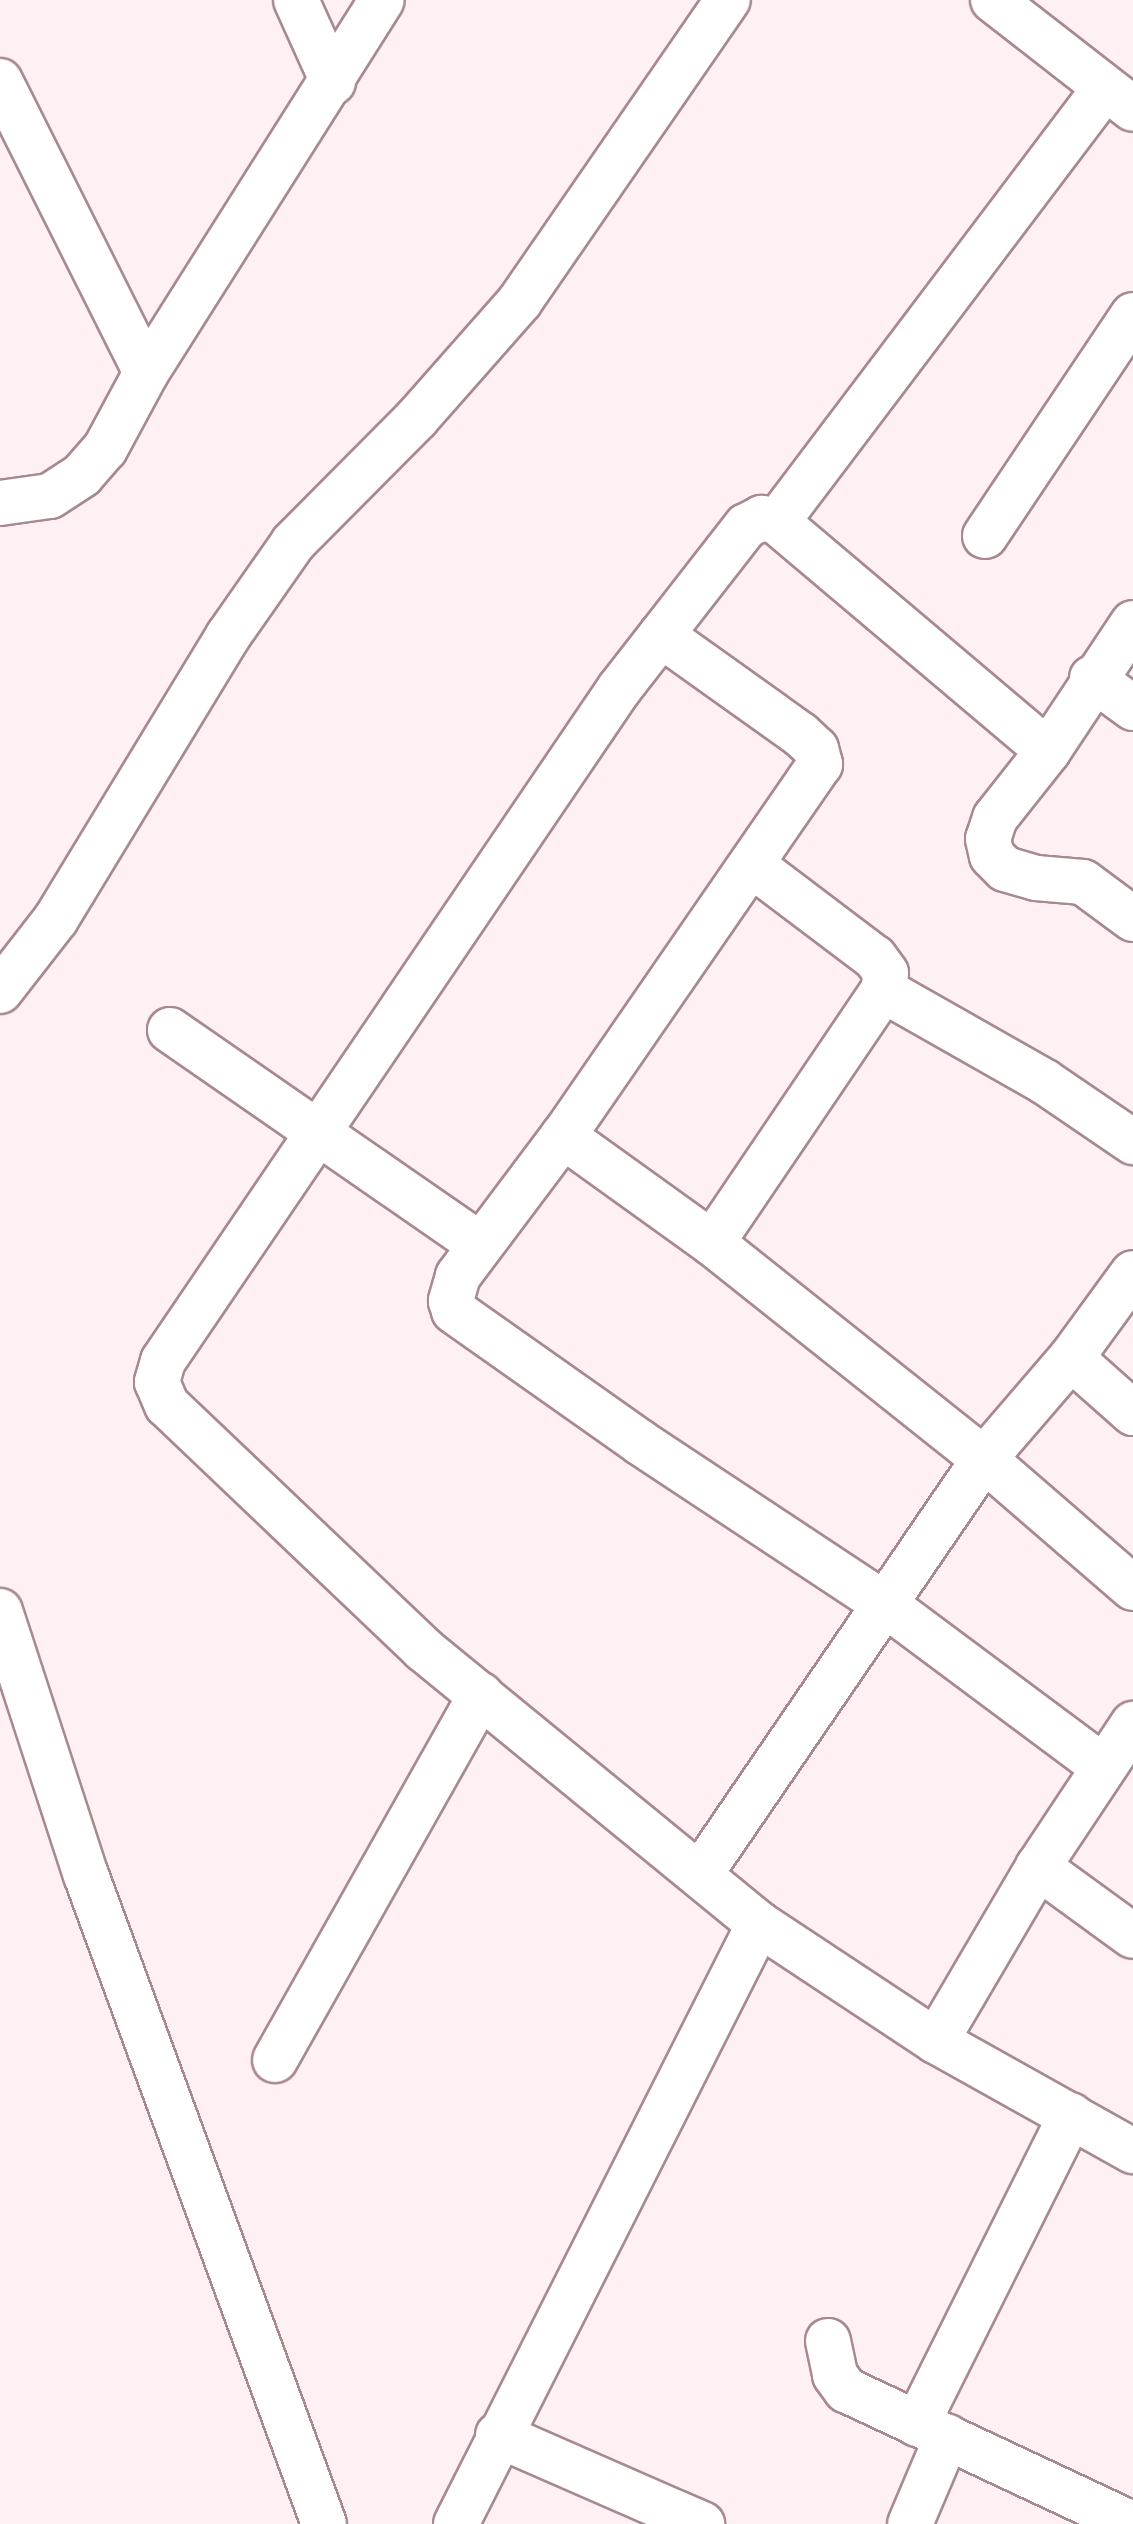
<!DOCTYPE html>
<html>
<head>
<meta charset="utf-8">
<style>
  body { margin:0 }
  #map { position:relative; width:1133px; height:2524px; overflow:hidden; background:#fef0f3; font-family:Figtree,sans-serif }
  div>[style] { position:absolute }
  [style*='--x'] { left:calc(var(--x)*1px); top:calc(var(--y)*1px); width:calc(var(--w)*1px); rotate:calc(var(--a)*1deg) }
  .roads { filter:drop-shadow(2px 0 #a88990) drop-shadow(-2px 0 #a88990) drop-shadow(0 2px #a88990) drop-shadow(0 -2px #a88990) }
  .street>* { height:44px; margin:-22px; padding:0 22px; transform-origin:22px; border-radius:22px; background:#fff }
  span { translate:-50% -50%; white-space:nowrap; text-align:center; line-height:1.15; -webkit-text-stroke:8px #fff; paint-order:stroke }
</style>
</head>
<body>
<div id="map">
  <div class="roads">
    <div class="street">
      <i style="--x:296;--y:0;--w:90;--a:65.7"></i>
      <i style="--x:993;--y:0;--w:177;--a:37.9"></i>
      <i style="--x:0;--y:81;--w:326;--a:63.4"></i>
      <i style="--x:0;--y:503;--w:50;--a:-8"></i>
      <i style="--x:50;--y:496;--w:38;--a:-33"></i>
      <i style="--x:82;--y:475;--w:35;--a:-49"></i>
      <i style="--x:105;--y:449;--w:86;--a:-61.7"></i>
      <i style="--x:146;--y:373;--w:441;--a:-57.7"></i>
      <i style="--x:777;--y:522;--w:544;--a:-52.92"></i>
      <i style="--x:985;--y:536;--w:266;--a:-56.2"></i>
      <i style="--x:1133;--y:623;--w:154;--a:123.6"></i>
      <i style="--x:1048;--y:751;--w:85;--a:128.3"></i>
      <i style="--x:995;--y:818;--w:22;--a:108"></i>
      <i style="--x:988;--y:839;--w:17;--a:77"></i>
      <i style="--x:992;--y:856;--w:18;--a:45"></i>
      <i style="--x:1005;--y:869;--w:32;--a:16"></i>
      <i style="--x:1036;--y:878;--w:47;--a:4.9"></i>
      <i style="--x:1083;--y:882;--w:62;--a:36.5"></i>
      <i style="--x:661;--y:635;--w:171;--a:35.5"></i>
      <i style="--x:800;--y:734;--w:22;--a:43"></i>
      <i style="--x:816;--y:749;--w:16;--a:75"></i>
      <i style="--x:820;--y:764;--w:452;--a:124.6"></i>
      <i style="--x:563;--y:1136;--w:175;--a:126.9"></i>
      <i style="--x:458;--y:1276;--w:26;--a:106"></i>
      <i style="--x:451;--y:1301;--w:10;--a:73"></i>
      <i style="--x:454;--y:1311;--w:229;--a:35.2"></i>
      <i style="--x:641;--y:1443;--w:294;--a:33.5"></i>
      <i style="--x:886;--y:1605;--w:269;--a:36.7"></i>
      <i style="--x:1092;--y:678;--w:51;--a:36.2"></i>
      <i style="--x:1048;--y:751;--w:355;--a:-139.8"></i>
      <i style="--x:777;--y:522;--w:16;--a:-165"></i>
      <i style="--x:762;--y:518;--w:18;--a:153"></i>
      <i style="--x:746;--y:526;--w:207;--a:127.9"></i>
      <i style="--x:619;--y:689;--w:812;--a:124.16"></i>
      <i style="--x:163;--y:1361;--w:22;--a:106"></i>
      <i style="--x:157;--y:1382;--w:25;--a:67"></i>
      <i style="--x:167;--y:1405;--w:354;--a:43.6"></i>
      <i style="--x:423;--y:1649;--w:434;--a:39.3"></i>
      <i style="--x:759;--y:1924;--w:212;--a:33.5"></i>
      <i style="--x:936;--y:2041;--w:226;--a:29.2"></i>
      <i style="--x:883;--y:990;--w:186;--a:29.6"></i>
      <i style="--x:1045;--y:1082;--w:107;--a:34.3"></i>
      <i style="--x:0;--y:991;--w:91;--a:-52.1"></i>
      <i style="--x:56;--y:919;--w:331;--a:-58.7"></i>
      <i style="--x:228;--y:636;--w:113;--a:-55"></i>
      <i style="--x:293;--y:543;--w:176;--a:-45.2"></i>
      <i style="--x:417;--y:418;--w:156;--a:-48.6"></i>
      <i style="--x:520;--y:301;--w:366;--a:-55.4"></i>
      <i style="--x:170;--y:1030;--w:377;--a:34.7"></i>
      <i style="--x:563;--y:1136;--w:183;--a:35.7"></i>
      <i style="--x:712;--y:1243;--w:347;--a:38.5"></i>
      <i style="--x:984;--y:1459;--w:197;--a:40.9"></i>
      <i style="--x:712;--y:1243;--w:305;--a:-55.9"></i>
      <i style="--x:883;--y:990;--w:17;--a:-80"></i>
      <i style="--x:886;--y:973;--w:19;--a:-126"></i>
      <i style="--x:875;--y:958;--w:154;--a:-142.9"></i>
      <i style="--x:1071;--y:1358;--w:83;--a:41.6"></i>
      <i style="--x:0;--y:1611;--w:278;--a:72"></i>
      <i style="--x:86;--y:1875;--w:691;--a:69.86"></i>
      <i style="--x:1038;--y:1867;--w:117;--a:36"></i>
      <i style="--x:701;--y:1873;--w:501;--a:-55.64"></i>
      <i style="--x:984;--y:1459;--w:133;--a:-49.3"></i>
      <i style="--x:1071;--y:1358;--w:105;--a:-53.9"></i>
      <i style="--x:936;--y:2041;--w:202;--a:-59.6"></i>
      <i style="--x:1038;--y:1867;--w:172;--a:-56.4"></i>
      <i style="--x:275;--y:2060;--w:419;--a:-60.6"></i>
      <i style="--x:828;--y:2341;--w:35;--a:78"></i>
      <i style="--x:835;--y:2375;--w:19;--a:54"></i>
      <i style="--x:846;--y:2390;--w:316;--a:25.1"></i>
      <i style="--x:917;--y:2424;--w:345;--a:-63.5"></i>
      <i style="--x:498;--y:2435;--w:223;--a:23.6"></i>
      <i style="--x:456;--y:2524;--w:672;--a:-63.21"></i>
      <i style="--x:910;--y:2524;--w:95;--a:-67"></i>
    </div>
  </div>
</div>
</body>
</html>
